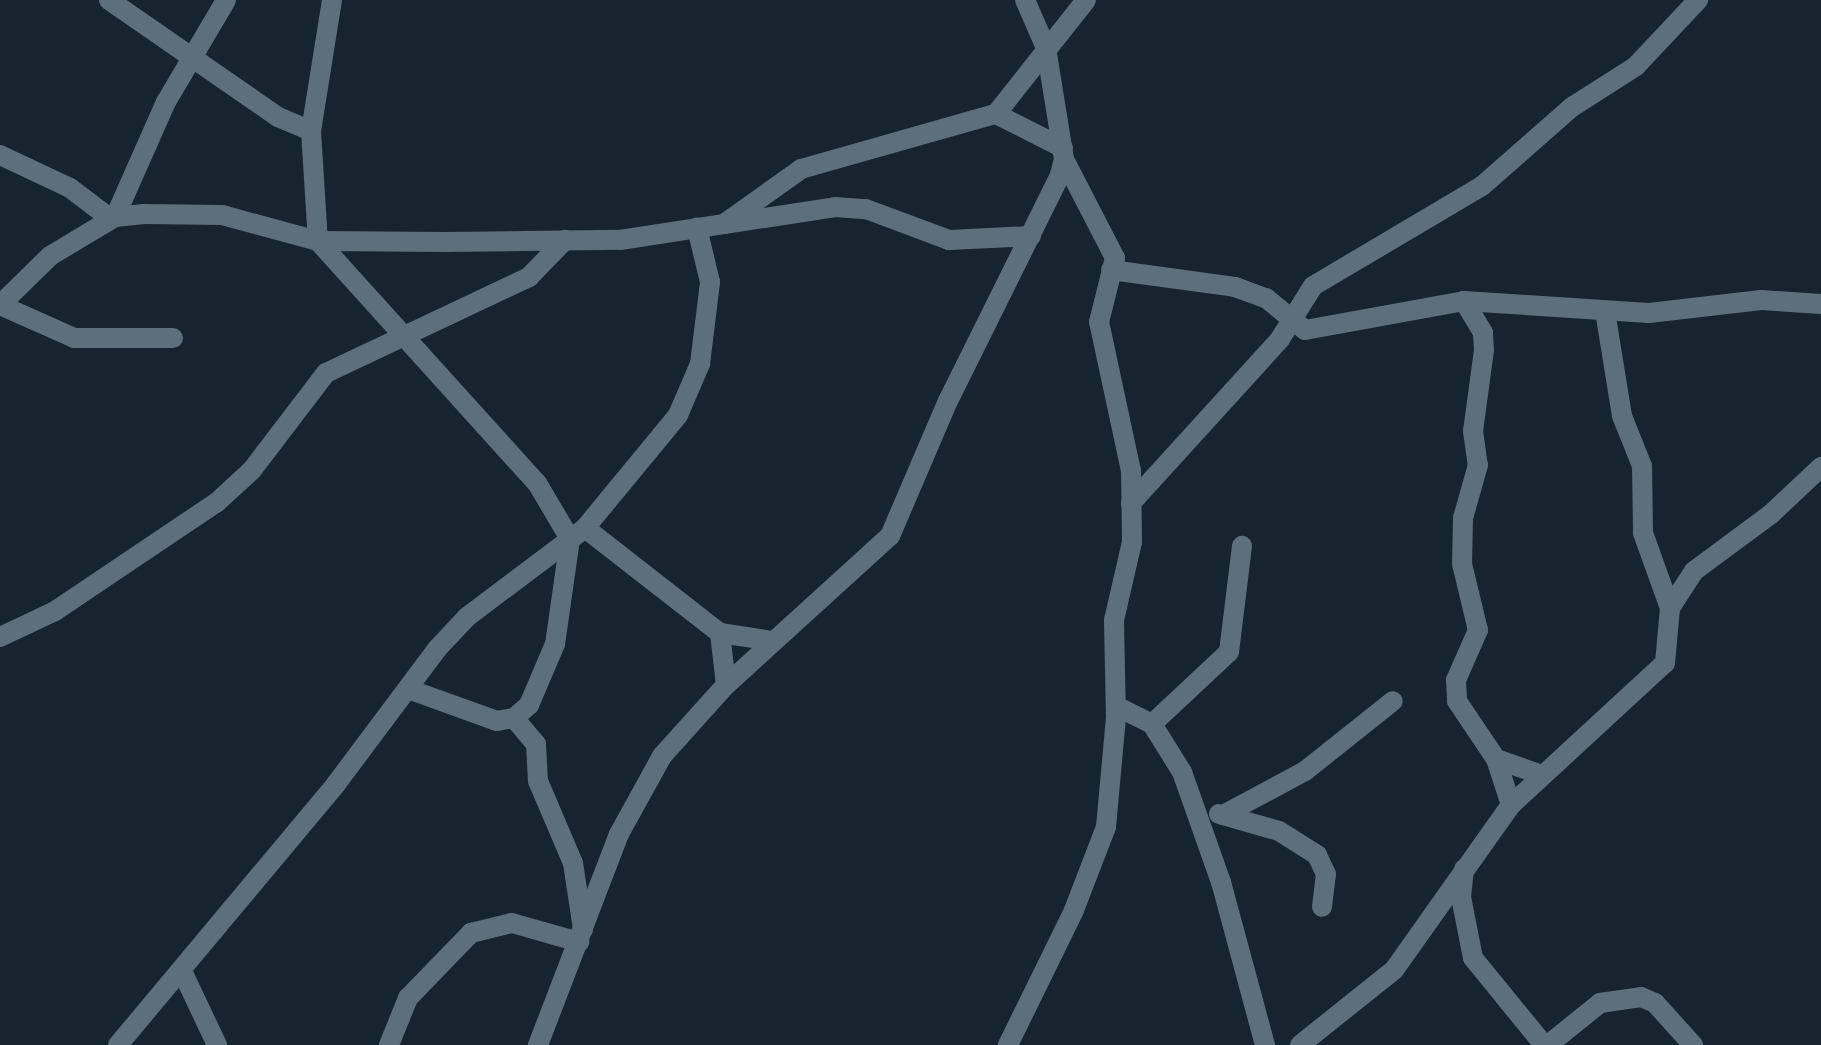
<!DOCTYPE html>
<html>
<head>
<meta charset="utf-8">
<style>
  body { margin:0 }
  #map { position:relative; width:1821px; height:1045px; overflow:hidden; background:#15242e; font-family:"Work Sans",sans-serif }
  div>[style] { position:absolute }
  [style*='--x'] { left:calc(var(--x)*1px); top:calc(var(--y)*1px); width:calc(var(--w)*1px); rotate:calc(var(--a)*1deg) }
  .minor>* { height:20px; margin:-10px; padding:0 10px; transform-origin:10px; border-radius:10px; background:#5d6f7a }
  span { translate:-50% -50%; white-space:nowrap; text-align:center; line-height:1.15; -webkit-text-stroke:9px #060d11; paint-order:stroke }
</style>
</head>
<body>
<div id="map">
  <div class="minor">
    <i style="--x:109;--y:0;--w:206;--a:34.7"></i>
    <i style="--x:278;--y:117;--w:36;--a:23"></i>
    <i style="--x:332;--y:0;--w:133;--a:99.1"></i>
    <i style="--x:311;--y:131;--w:110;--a:86.4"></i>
    <i style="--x:318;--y:241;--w:326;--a:47.9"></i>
    <i style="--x:537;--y:483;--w:65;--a:59.5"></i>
    <i style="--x:570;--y:539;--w:106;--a:98.1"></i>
    <i style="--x:555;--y:644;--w:66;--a:113.1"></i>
    <i style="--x:529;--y:705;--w:20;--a:139"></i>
    <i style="--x:514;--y:718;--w:17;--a:170"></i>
    <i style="--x:497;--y:721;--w:95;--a:-160.2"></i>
    <i style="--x:996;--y:114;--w:145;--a:-51.7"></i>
    <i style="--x:0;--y:155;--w:77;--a:25.2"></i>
    <i style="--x:70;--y:188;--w:51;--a:37.1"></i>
    <i style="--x:115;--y:217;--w:126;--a:-66.1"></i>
    <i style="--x:166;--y:102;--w:118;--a:-59.5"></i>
    <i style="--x:724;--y:224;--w:95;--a:-35.5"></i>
    <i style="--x:801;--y:169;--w:203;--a:-15.8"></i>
    <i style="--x:996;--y:114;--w:75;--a:26.9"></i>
    <i style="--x:1111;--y:270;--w:125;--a:7.8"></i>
    <i style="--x:1235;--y:287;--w:33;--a:20"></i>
    <i style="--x:1266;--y:298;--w:50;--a:39.4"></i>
    <i style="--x:1305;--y:330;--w:162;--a:-10.3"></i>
    <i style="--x:1464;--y:301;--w:185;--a:3.7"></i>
    <i style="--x:1649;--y:313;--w:113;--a:-6.6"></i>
    <i style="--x:1761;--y:300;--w:60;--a:3.8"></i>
    <i style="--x:1464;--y:301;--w:37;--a:59"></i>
    <i style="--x:1483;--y:333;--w:17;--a:87"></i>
    <i style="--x:1484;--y:350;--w:82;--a:97.7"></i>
    <i style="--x:1473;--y:431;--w:34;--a:82"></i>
    <i style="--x:1478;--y:465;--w:55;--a:105.8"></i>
    <i style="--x:1463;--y:518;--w:46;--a:91.2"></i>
    <i style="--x:1462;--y:564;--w:68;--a:76.4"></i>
    <i style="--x:1478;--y:630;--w:55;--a:113.7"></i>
    <i style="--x:1456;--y:680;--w:21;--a:87"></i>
    <i style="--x:1457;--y:701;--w:70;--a:56.1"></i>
    <i style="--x:1496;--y:759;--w:48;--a:71.9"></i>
    <i style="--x:0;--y:305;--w:70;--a:-44.4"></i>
    <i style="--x:50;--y:256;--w:76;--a:-31"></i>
    <i style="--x:115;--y:217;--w:29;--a:-6"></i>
    <i style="--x:144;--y:214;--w:78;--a:0.7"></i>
    <i style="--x:222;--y:215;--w:99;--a:15.2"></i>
    <i style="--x:318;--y:241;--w:128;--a:0.4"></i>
    <i style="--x:446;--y:242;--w:174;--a:-0.7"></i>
    <i style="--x:620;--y:240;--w:218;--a:-8.7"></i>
    <i style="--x:835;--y:207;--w:31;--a:4"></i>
    <i style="--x:866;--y:209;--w:89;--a:20.5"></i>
    <i style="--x:949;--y:240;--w:82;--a:-2.8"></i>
    <i style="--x:0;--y:305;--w:81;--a:24"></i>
    <i style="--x:74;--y:338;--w:99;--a:0"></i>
    <i style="--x:1605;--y:311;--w:106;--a:80.8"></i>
    <i style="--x:1622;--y:416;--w:54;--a:68.2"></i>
    <i style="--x:1642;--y:466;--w:67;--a:89.1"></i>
    <i style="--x:1643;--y:533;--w:80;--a:70.2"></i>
    <i style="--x:1131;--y:503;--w:222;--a:-47.7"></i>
    <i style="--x:1280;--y:339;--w:62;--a:-58.1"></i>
    <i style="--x:1313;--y:286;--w:196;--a:-30.6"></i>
    <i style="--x:1482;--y:186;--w:120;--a:-41.3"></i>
    <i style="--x:1572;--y:107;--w:76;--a:-32.6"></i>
    <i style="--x:1636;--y:66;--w:91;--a:-46.8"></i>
    <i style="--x:585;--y:528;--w:171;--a:37.9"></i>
    <i style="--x:720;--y:633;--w:53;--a:8.7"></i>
    <i style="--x:720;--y:633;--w:52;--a:83.4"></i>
    <i style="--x:0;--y:637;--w:61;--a:-25.3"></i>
    <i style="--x:55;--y:611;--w:194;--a:-33.9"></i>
    <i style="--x:216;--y:503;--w:49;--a:-42.5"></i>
    <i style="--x:252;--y:470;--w:122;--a:-52.7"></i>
    <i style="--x:326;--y:373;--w:225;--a:-25.3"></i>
    <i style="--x:529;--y:277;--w:52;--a:-45.8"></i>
    <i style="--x:1116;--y:706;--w:40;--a:26.6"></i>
    <i style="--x:1152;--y:724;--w:57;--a:58"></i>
    <i style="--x:1182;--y:772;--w:117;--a:70.5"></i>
    <i style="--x:1221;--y:882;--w:169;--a:74.9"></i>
    <i style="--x:514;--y:718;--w:34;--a:50"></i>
    <i style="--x:536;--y:744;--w:37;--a:87"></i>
    <i style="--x:538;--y:781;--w:89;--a:66.9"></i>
    <i style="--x:573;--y:863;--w:67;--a:81.4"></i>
    <i style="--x:1152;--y:724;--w:105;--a:-43.1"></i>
    <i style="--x:1229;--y:652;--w:107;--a:-83"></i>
    <i style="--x:1496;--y:759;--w:49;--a:19.2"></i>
    <i style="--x:1219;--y:814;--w:62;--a:15.8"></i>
    <i style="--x:1279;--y:831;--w:45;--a:32.3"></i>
    <i style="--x:1317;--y:855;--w:21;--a:65"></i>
    <i style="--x:1326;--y:874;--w:33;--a:97"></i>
    <i style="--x:1223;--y:815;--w:93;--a:-28.2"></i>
    <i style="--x:1305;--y:771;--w:112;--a:-38.5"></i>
    <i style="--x:1464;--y:869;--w:28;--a:96"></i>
    <i style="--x:1461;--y:897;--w:62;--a:78.9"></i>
    <i style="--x:1473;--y:958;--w:112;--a:50.8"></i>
    <i style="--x:182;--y:971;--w:82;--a:64.7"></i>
    <i style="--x:118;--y:1045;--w:340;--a:-50.1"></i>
    <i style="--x:336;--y:784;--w:169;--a:-53.2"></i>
    <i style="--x:437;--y:649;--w:44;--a:-46.8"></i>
    <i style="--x:467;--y:617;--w:148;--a:-37"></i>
    <i style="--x:585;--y:528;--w:146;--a:-50.5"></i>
    <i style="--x:678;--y:415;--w:56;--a:-66.7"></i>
    <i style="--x:700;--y:364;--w:83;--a:-83"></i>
    <i style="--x:710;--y:282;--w:56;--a:-103.5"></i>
    <i style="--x:389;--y:1045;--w:51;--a:-68"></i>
    <i style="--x:408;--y:998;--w:91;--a:-45.9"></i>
    <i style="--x:471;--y:933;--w:42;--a:-13.7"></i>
    <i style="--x:512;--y:923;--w:70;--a:15.8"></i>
    <i style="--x:538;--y:1045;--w:226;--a:-69"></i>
    <i style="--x:619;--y:834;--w:89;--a:-61.1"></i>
    <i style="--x:662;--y:756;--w:96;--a:-48"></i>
    <i style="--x:726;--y:685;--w:222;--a:-42.3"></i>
    <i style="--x:890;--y:536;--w:147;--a:-66.8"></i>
    <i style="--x:948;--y:401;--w:252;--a:-63.6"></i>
    <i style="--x:1060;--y:175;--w:16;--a:-76"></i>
    <i style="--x:1064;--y:159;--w:112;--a:-99.2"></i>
    <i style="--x:1046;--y:48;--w:52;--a:-113.6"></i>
    <i style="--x:1008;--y:1045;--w:150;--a:-63.9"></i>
    <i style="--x:1074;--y:910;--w:89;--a:-68.9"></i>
    <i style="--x:1106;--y:827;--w:109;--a:-84.8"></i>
    <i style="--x:1116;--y:718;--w:98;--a:-91.2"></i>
    <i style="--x:1114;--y:620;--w:80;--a:-77"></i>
    <i style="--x:1132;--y:542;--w:71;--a:-90.8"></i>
    <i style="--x:1131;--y:471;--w:152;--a:-102.1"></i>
    <i style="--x:1099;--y:322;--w:66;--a:-76"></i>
    <i style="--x:1115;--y:258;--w:111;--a:-117.3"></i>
    <i style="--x:1300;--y:1045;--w:120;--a:-38.6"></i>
    <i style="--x:1394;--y:970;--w:202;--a:-54.7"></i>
    <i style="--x:1511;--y:805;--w:209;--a:-42.7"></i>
    <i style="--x:1665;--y:663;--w:55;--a:-84.8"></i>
    <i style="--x:1670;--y:608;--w:44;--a:-57"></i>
    <i style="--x:1694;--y:571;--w:96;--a:-36.5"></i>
    <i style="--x:1771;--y:514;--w:69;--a:-43.2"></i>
    <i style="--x:1548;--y:1045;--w:67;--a:-38.9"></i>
    <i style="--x:1600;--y:1003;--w:41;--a:-8.3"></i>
    <i style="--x:1641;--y:997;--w:15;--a:23"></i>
    <i style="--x:1655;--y:1003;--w:57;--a:47.9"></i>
  </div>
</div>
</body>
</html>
